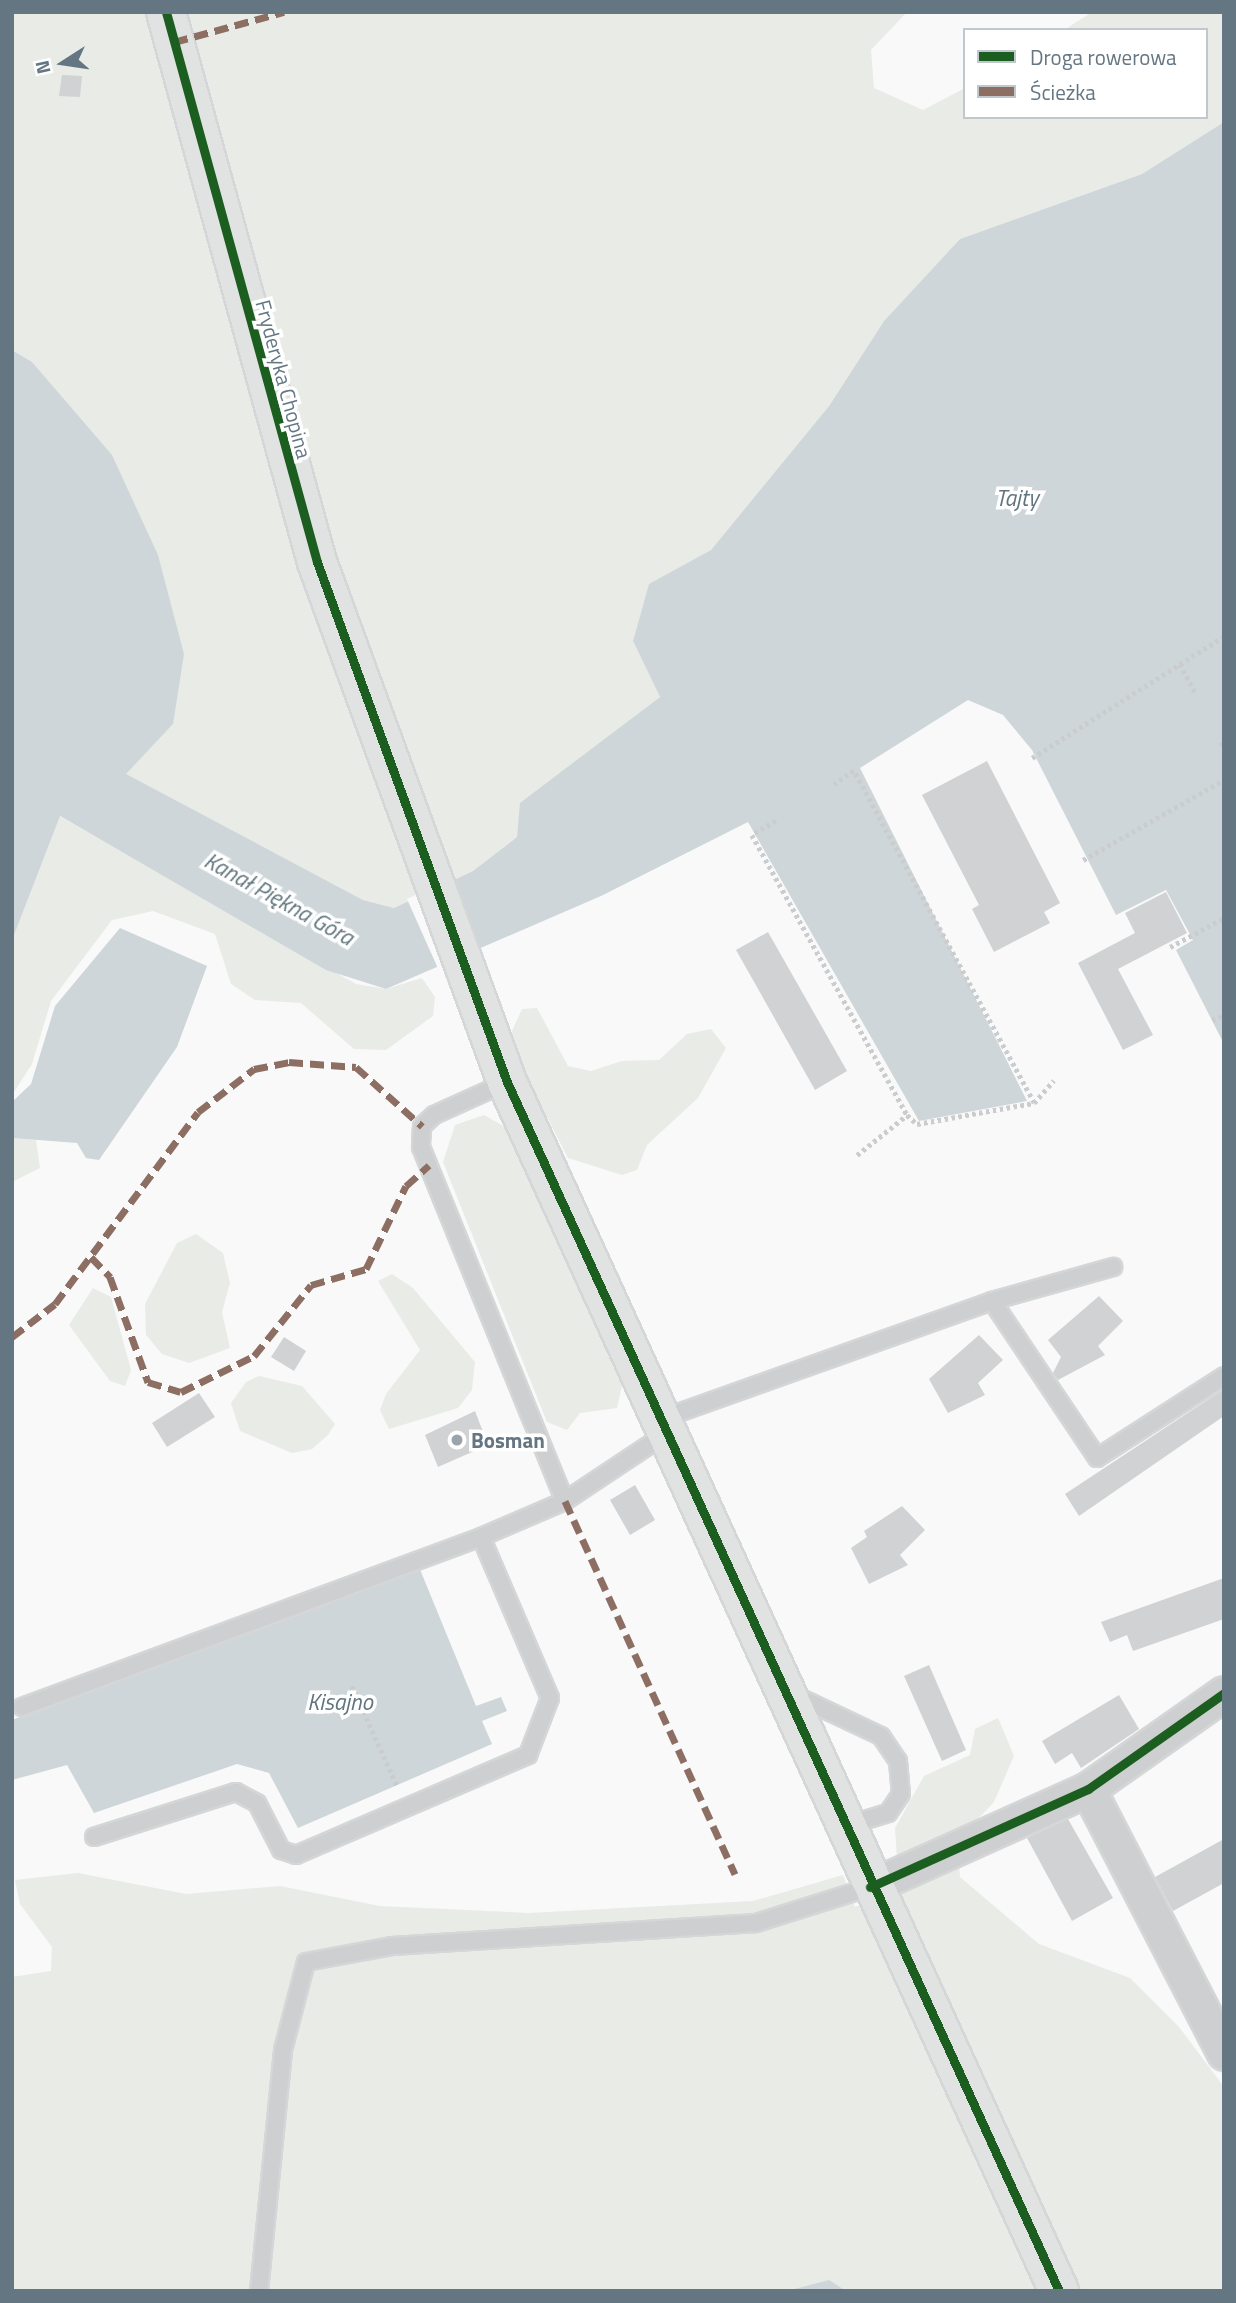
<!DOCTYPE html>
<html>
<head>
<meta charset="utf-8">
<style>
  body { margin:0 }
  #map { position:relative; width:1236px; height:2303px; overflow:hidden; background:#f9f9f9; font-family:"Titillium Web",sans-serif }
  div>[style] { position:absolute }
  [style*='--x'] { left:calc(var(--x)*1px); top:calc(var(--y)*1px); width:calc(var(--w)*1px); rotate:calc(var(--a)*1deg) }
  .green>* { inset:0; background:#e8ebe6 }
  .water>* { inset:0; background:#ced6d9 }
  .pier>* { inset:0; background:#f9f9f9 }
  .building>* { inset:0; background:#d0d2d3 }
  .path>* { height:4.5px; margin-top:-2.25px; transform-origin:0; background:repeating-linear-gradient(90deg,#cbcccd 0 3.5px,transparent 0 7px) }
  .roads { filter:drop-shadow(2px 0 #d5d6d7) drop-shadow(-2px 0 #d5d6d7) drop-shadow(0 2px #d5d6d7) drop-shadow(0 -2px #d5d6d7) }
  .lane>* { height:16px; margin:-8px; padding:0 8px; transform-origin:8px; border-radius:8px; background:#cecfd0 }
  .street>* { height:33px; margin:-16.5px; padding:0 16.5px; transform-origin:16.5px; border-radius:16.5px; background:#cecfd0 }
  .secondary>* { height:38px; margin:-19px; padding:0 19px; transform-origin:19px; border-radius:19px; background:#e1e2e2 }
  .quiet>* { height:7px; margin-top:-3.5px; transform-origin:0; background:repeating-linear-gradient(90deg,#8d6e63 0 14px,transparent 0 21px) }
  .cycleway>* { height:9px; margin:-4.5px; padding:0 4.5px; transform-origin:4.5px; border-radius:4.5px; background:#1b5e20 }
  .dots>* { width:19px; height:19px; translate:-50% -50%; box-sizing:border-box; border:4px solid #fff; border-radius:50% }
  span { translate:-50% -50%; white-space:nowrap; text-align:center; line-height:1.15; -webkit-text-stroke:7px #fff; paint-order:stroke }
  .street-label { font-size:21px; color:#657683 }
  .poi-label { font-size:21px; color:#657683; font-weight:700 }
  .left { translate:0 -50%; text-align:left }
  .water-label { font-size:23px; color:#60757c; font-style:italic }
  .frame { position:absolute; inset:0; border:14px solid #657683; pointer-events:none }
  .legend { position:absolute; left:963px; top:28px; width:245px; height:91px; box-sizing:border-box; background:#fff; border:2px solid #c1c8cd; margin:0; padding:9px 12px; list-style:none; font-size:21px; color:#657683 }
  .legend li { display:flex; align-items:center; gap:14px; height:35px }
  .legend b { width:35px; border:2px solid #c1c8cd }
  .north { position:absolute; left:28px; top:28px; width:70px; height:70px; -webkit-text-stroke:5px #fff; paint-order:stroke; rotate:258deg; font-size:19px; font-weight:700; line-height:28px; text-align:center; color:#657683 }
  .north::after { content:''; display:block; margin:auto; width:24px; height:32px; background:#657683; clip-path:polygon(50% 0,100% 100%,50% 72%,0 100%) }
</style>
</head>
<body>
<div id="map">
  <div class="green">
    <i style="clip-path:polygon(12px 12px,907px 12px,871px 50px,874px 88px,923px 110px,965px 88px,965px 117px,1206px 117px,1206px 30px,1064px 30px,1092px 12px,1224px 12px,1224px 122px,1142px 174px,960px 239px,884px 321px,829px 406px,711px 550px,649px 585px,633px 641px,660px 697px,521px 803px,517px 837px,473px 871px,394px 908px,363px 900px,125px 774px,173px 724px,33px 363px,12px 350px)"></i>
    <i style="clip-path:polygon(59px 816px,356px 984px,386px 989px,422px 978px,435px 997px,433px 1016px,386px 1050px,354px 1049px,301px 1003px,255px 1000px,231px 984px,215px 934px,153px 911px,112px 920px,51px 1001px,32px 1064px,12px 1095px,12px 858px)"></i>
    <i style="clip-path:polygon(537px 1008px,568px 1066px,591px 1071px,622px 1061px,659px 1060px,687px 1034px,711px 1029px,726px 1048px,698px 1098px,647px 1145px,637px 1170px,622px 1175px,568px 1158px,520px 1064px,512px 1031px,522px 1009px)"></i>
    <i style="clip-path:polygon(484px 1115px,505px 1127px,622px 1386px,617px 1408px,580px 1413px,567px 1430px,547px 1422px,443px 1162px,455px 1125px)"></i>
    <i style="clip-path:polygon(12px 1138px,36px 1140px,40px 1168px,12px 1182px)"></i>
    <i style="clip-path:polygon(196px 1234px,223px 1253px,230px 1283px,222px 1312px,230px 1348px,189px 1363px,162px 1354px,146px 1335px,145px 1304px,177px 1243px)"></i>
    <i style="clip-path:polygon(392px 1274px,413px 1288px,475px 1362px,472px 1390px,458px 1408px,389px 1429px,380px 1410px,386px 1394px,420px 1350px,378px 1281px)"></i>
    <i style="clip-path:polygon(93px 1288px,111px 1297px,131px 1370px,125px 1386px,110px 1381px,69px 1325px)"></i>
    <i style="clip-path:polygon(259px 1376px,302px 1386px,335px 1424px,328px 1435px,312px 1449px,292px 1453px,240px 1431px,231px 1403px,246px 1382px)"></i>
    <i style="clip-path:polygon(998px 1718px,1014px 1756px,994px 1802px,957px 1841px,960px 1877px,1039px 1944px,1130px 1978px,1179px 2027px,1224px 2087px,1224px 2291px,12px 2291px,12px 1977px,51px 1971px,52px 1947px,20px 1904px,15px 1880px,78px 1873px,186px 1894px,280px 1886px,380px 1906px,529px 1913px,753px 1901px,843px 1875px,855px 1907px,899px 1888px,895px 1828px,924px 1776px,970px 1755px,975px 1729px)"></i>
  </div>
  <div class="water">
    <i style="clip-path:polygon(1224px 122px,1224px 1044px,1176px 950px,1193px 940px,1166px 890px,1116px 915px,1032px 750px,1003px 715px,968px 700px,860px 768px,1027px 1101px,919px 1121px,748px 822px,601px 896px,386px 989px,326px 970px,60px 816px,12px 940px,12px 350px,32px 362px,112px 455px,158px 555px,184px 654px,173px 724px,126px 774px,363px 900px,394px 908px,473px 871px,517px 837px,520px 803px,660px 697px,633px 641px,649px 584px,711px 550px,829px 406px,884px 321px,960px 239px,1142px 174px)"></i>
    <i style="clip-path:polygon(120px 928px,207px 966px,177px 1047px,99px 1160px,86px 1158px,77px 1143px,12px 1138px,12px 1102px,31px 1084px,55px 1006px)"></i>
    <i style="clip-path:polygon(419px 1567px,476px 1706px,501px 1697px,507px 1711px,482px 1721px,492px 1744px,298px 1828px,269px 1773px,237px 1764px,94px 1813px,67px 1765px,12px 1780px,12px 1720px)"></i>
    <i style="clip-path:polygon(829px 2280px,846px 2291px,787px 2291px)"></i>
  </div>
  <div class="pier">
    <i style="clip-path:polygon(440px 883px,474px 958px,440px 973px,407px 899px)"></i>
  </div>
  <div class="building">
    <i style="clip-path:polygon(62px 75px,82px 76px,80px 97px,59px 96px)"></i>
    <i style="clip-path:polygon(987px 761px,1060px 903px,1044px 912px,1050px 923px,994px 952px,972px 909px,979px 905px,922px 795px)"></i>
    <i style="clip-path:polygon(1166px 892px,1187px 933px,1118px 969px,1153px 1035px,1123px 1050px,1078px 963px,1135px 933px,1125px 913px)"></i>
    <i style="clip-path:polygon(768px 932px,847px 1071px,815px 1090px,736px 950px)"></i>
    <i style="clip-path:polygon(1099px 1296px,1123px 1321px,1098px 1346px,1105px 1355px,1058px 1380px,1053px 1373px,1061px 1357px,1048px 1340px)"></i>
    <i style="clip-path:polygon(979px 1335px,1003px 1360px,978px 1383px,985px 1395px,948px 1413px,929px 1379px)"></i>
    <i style="clip-path:polygon(284px 1337px,306px 1351px,294px 1371px,271px 1357px)"></i>
    <i style="clip-path:polygon(1224px 1389px,1224px 1416px,1079px 1516px,1065px 1494px)"></i>
    <i style="clip-path:polygon(199px 1393px,215px 1417px,167px 1447px,152px 1423px)"></i>
    <i style="clip-path:polygon(475px 1411px,488px 1445px,438px 1467px,425px 1435px)"></i>
    <i style="clip-path:polygon(635px 1485px,655px 1520px,630px 1535px,610px 1500px)"></i>
    <i style="clip-path:polygon(902px 1506px,925px 1530px,900px 1555px,908px 1565px,869px 1584px,851px 1548px,867px 1537px,864px 1531px)"></i>
    <i style="clip-path:polygon(1224px 1578px,1224px 1619px,1133px 1651px,1127px 1635px,1110px 1642px,1101px 1622px)"></i>
    <i style="clip-path:polygon(929px 1665px,966px 1750px,942px 1761px,904px 1676px)"></i>
    <i style="clip-path:polygon(1119px 1695px,1139px 1729px,1081px 1768px,1072px 1753px,1055px 1764px,1042px 1741px)"></i>
    <i style="clip-path:polygon(1068px 1819px,1113px 1898px,1072px 1921px,1027px 1838px)"></i>
    <i style="clip-path:polygon(1224px 1839px,1224px 1883px,1173px 1911px,1155px 1877px)"></i>
  </div>
  <div class="path">
    <i style="--x:1180;--y:664;--w:32;--a:62"></i>
    <i style="--x:1221;--y:742;--w:6;--a:59"></i>
    <i style="--x:1032;--y:758;--w:227;--a:-32.4"></i>
    <i style="--x:776;--y:821;--w:28;--a:150"></i>
    <i style="--x:752;--y:835;--w:320;--a:61"></i>
    <i style="--x:907;--y:1115;--w:13;--a:42"></i>
    <i style="--x:917;--y:1124;--w:119;--a:-10.2"></i>
    <i style="--x:1034;--y:1103;--w:378;--a:-118.5"></i>
    <i style="--x:854;--y:771;--w:24;--a:145"></i>
    <i style="--x:1083;--y:860;--w:162;--a:-29.6"></i>
    <i style="--x:1170;--y:947;--w:61;--a:-28.2"></i>
    <i style="--x:1212;--y:1020;--w:13;--a:-23"></i>
    <i style="--x:1034;--y:1103;--w:30;--a:-49"></i>
    <i style="--x:857;--y:1155;--w:64;--a:-38.7"></i>
    <i style="--x:352;--y:1686;--w:109;--a:65.6"></i>
  </div>
  <div class="roads">
    <div class="lane">
      <i style="--x:507;--y:1082;--w:80;--a:155.7"></i>
      <i style="--x:434;--y:1115;--w:16;--a:137"></i>
      <i style="--x:422;--y:1126;--w:21;--a:93"></i>
      <i style="--x:421;--y:1147;--w:382;--a:67.9"></i>
      <i style="--x:992;--y:1301;--w:189;--a:56.2"></i>
      <i style="--x:1097;--y:1458;--w:151;--a:-32.8"></i>
      <i style="--x:661;--y:1419;--w:351;--a:-19.6"></i>
      <i style="--x:992;--y:1301;--w:126;--a:-15.7"></i>
      <i style="--x:792;--y:1694;--w:98;--a:25.3"></i>
      <i style="--x:881;--y:1736;--w:30;--a:56"></i>
      <i style="--x:898;--y:1761;--w:33;--a:85"></i>
      <i style="--x:901;--y:1794;--w:23;--a:124"></i>
      <i style="--x:888;--y:1813;--w:44;--a:162.8"></i>
      <i style="--x:22;--y:1707;--w:489;--a:-20.3"></i>
      <i style="--x:94;--y:1837;--w:149;--a:-17.6"></i>
      <i style="--x:236;--y:1792;--w:24;--a:28"></i>
      <i style="--x:257;--y:1803;--w:53;--a:62.9"></i>
      <i style="--x:281;--y:1850;--w:16;--a:18"></i>
      <i style="--x:296;--y:1855;--w:253;--a:-23.3"></i>
      <i style="--x:528;--y:1755;--w:61;--a:-68.9"></i>
      <i style="--x:550;--y:1698;--w:175;--a:-113.2"></i>
      <i style="--x:481;--y:1537;--w:91;--a:-23.2"></i>
      <i style="--x:565;--y:1501;--w:119;--a:-33.7"></i>
      <i style="--x:259;--y:2291;--w:242;--a:-84.3"></i>
      <i style="--x:283;--y:2050;--w:91;--a:-75.4"></i>
      <i style="--x:306;--y:1962;--w:87;--a:-10.5"></i>
      <i style="--x:392;--y:1946;--w:365;--a:-3.6"></i>
      <i style="--x:756;--y:1923;--w:120;--a:-17.5"></i>
    </div>
    <div class="street">
      <i style="--x:1088;--y:1789;--w:297;--a:62.7"></i>
      <i style="--x:870;--y:1887;--w:239;--a:-24.2"></i>
      <i style="--x:1088;--y:1789;--w:166;--a:-35.2"></i>
    </div>
    <div class="secondary">
      <i style="--x:166;--y:12;--w:570;--a:74.65"></i>
      <i style="--x:317;--y:562;--w:554;--a:69.93"></i>
      <i style="--x:507;--y:1082;--w:1329;--a:65.46"></i>
    </div>
  </div>
  <div class="quiet">
    <i style="--x:174;--y:42;--w:114;--a:-15.3"></i>
    <i style="--x:91;--y:1257;--w:28;--a:46"></i>
    <i style="--x:110;--y:1277;--w:112;--a:70.1"></i>
    <i style="--x:148;--y:1382;--w:34;--a:17"></i>
    <i style="--x:181;--y:1392;--w:81;--a:-26.3"></i>
    <i style="--x:254;--y:1356;--w:91;--a:-51.2"></i>
    <i style="--x:311;--y:1285;--w:57;--a:-16.2"></i>
    <i style="--x:366;--y:1269;--w:92;--a:-64.3"></i>
    <i style="--x:406;--y:1186;--w:31;--a:-42"></i>
    <i style="--x:12;--y:1337;--w:54;--a:-37.5"></i>
    <i style="--x:55;--y:1304;--w:239;--a:-53.3"></i>
    <i style="--x:198;--y:1112;--w:71;--a:-37.5"></i>
    <i style="--x:254;--y:1069;--w:36;--a:-11"></i>
    <i style="--x:289;--y:1062;--w:67;--a:4.3"></i>
    <i style="--x:356;--y:1067;--w:89;--a:41.8"></i>
    <i style="--x:565;--y:1501;--w:410;--a:65.5"></i>
  </div>
  <div class="cycleway">
    <i style="--x:166;--y:12;--w:570;--a:74.65"></i>
    <i style="--x:317;--y:562;--w:554;--a:69.93"></i>
    <i style="--x:507;--y:1082;--w:1329;--a:65.46"></i>
    <i style="--x:870;--y:1887;--w:239;--a:-24.2"></i>
    <i style="--x:1088;--y:1789;--w:166;--a:-35.2"></i>
  </div>
  <div class="dots">
    <i style="left:457px;top:1440px;background:#99a4ac"></i>
  </div>
  <div class="street-label">
    <span style="left:284px;top:379px;rotate:75deg">Fryderyka Chopina</span>
  </div>
  <div class="poi-label">
    <span class="left" style="left:471px;top:1440px">Bosman</span>
  </div>
  <div class="water-label">
    <span style="left:1017px;top:498px">Tajty</span>
    <span style="left:279px;top:899px;rotate:29deg">Kanał Piękna Góra</span>
    <span style="left:340px;top:1702px">Kisajno</span>
  </div>
  <div class="frame"></div>
  <ul class="legend">
  <li><b style="height:9px;background:#1b5e20"></b>Droga rowerowa</li>
  <li><b style="height:9px;background:#8d6e63"></b>Ścieżka</li>
  </ul>
  <div class="north">N</div>
</div>
</body>
</html>
